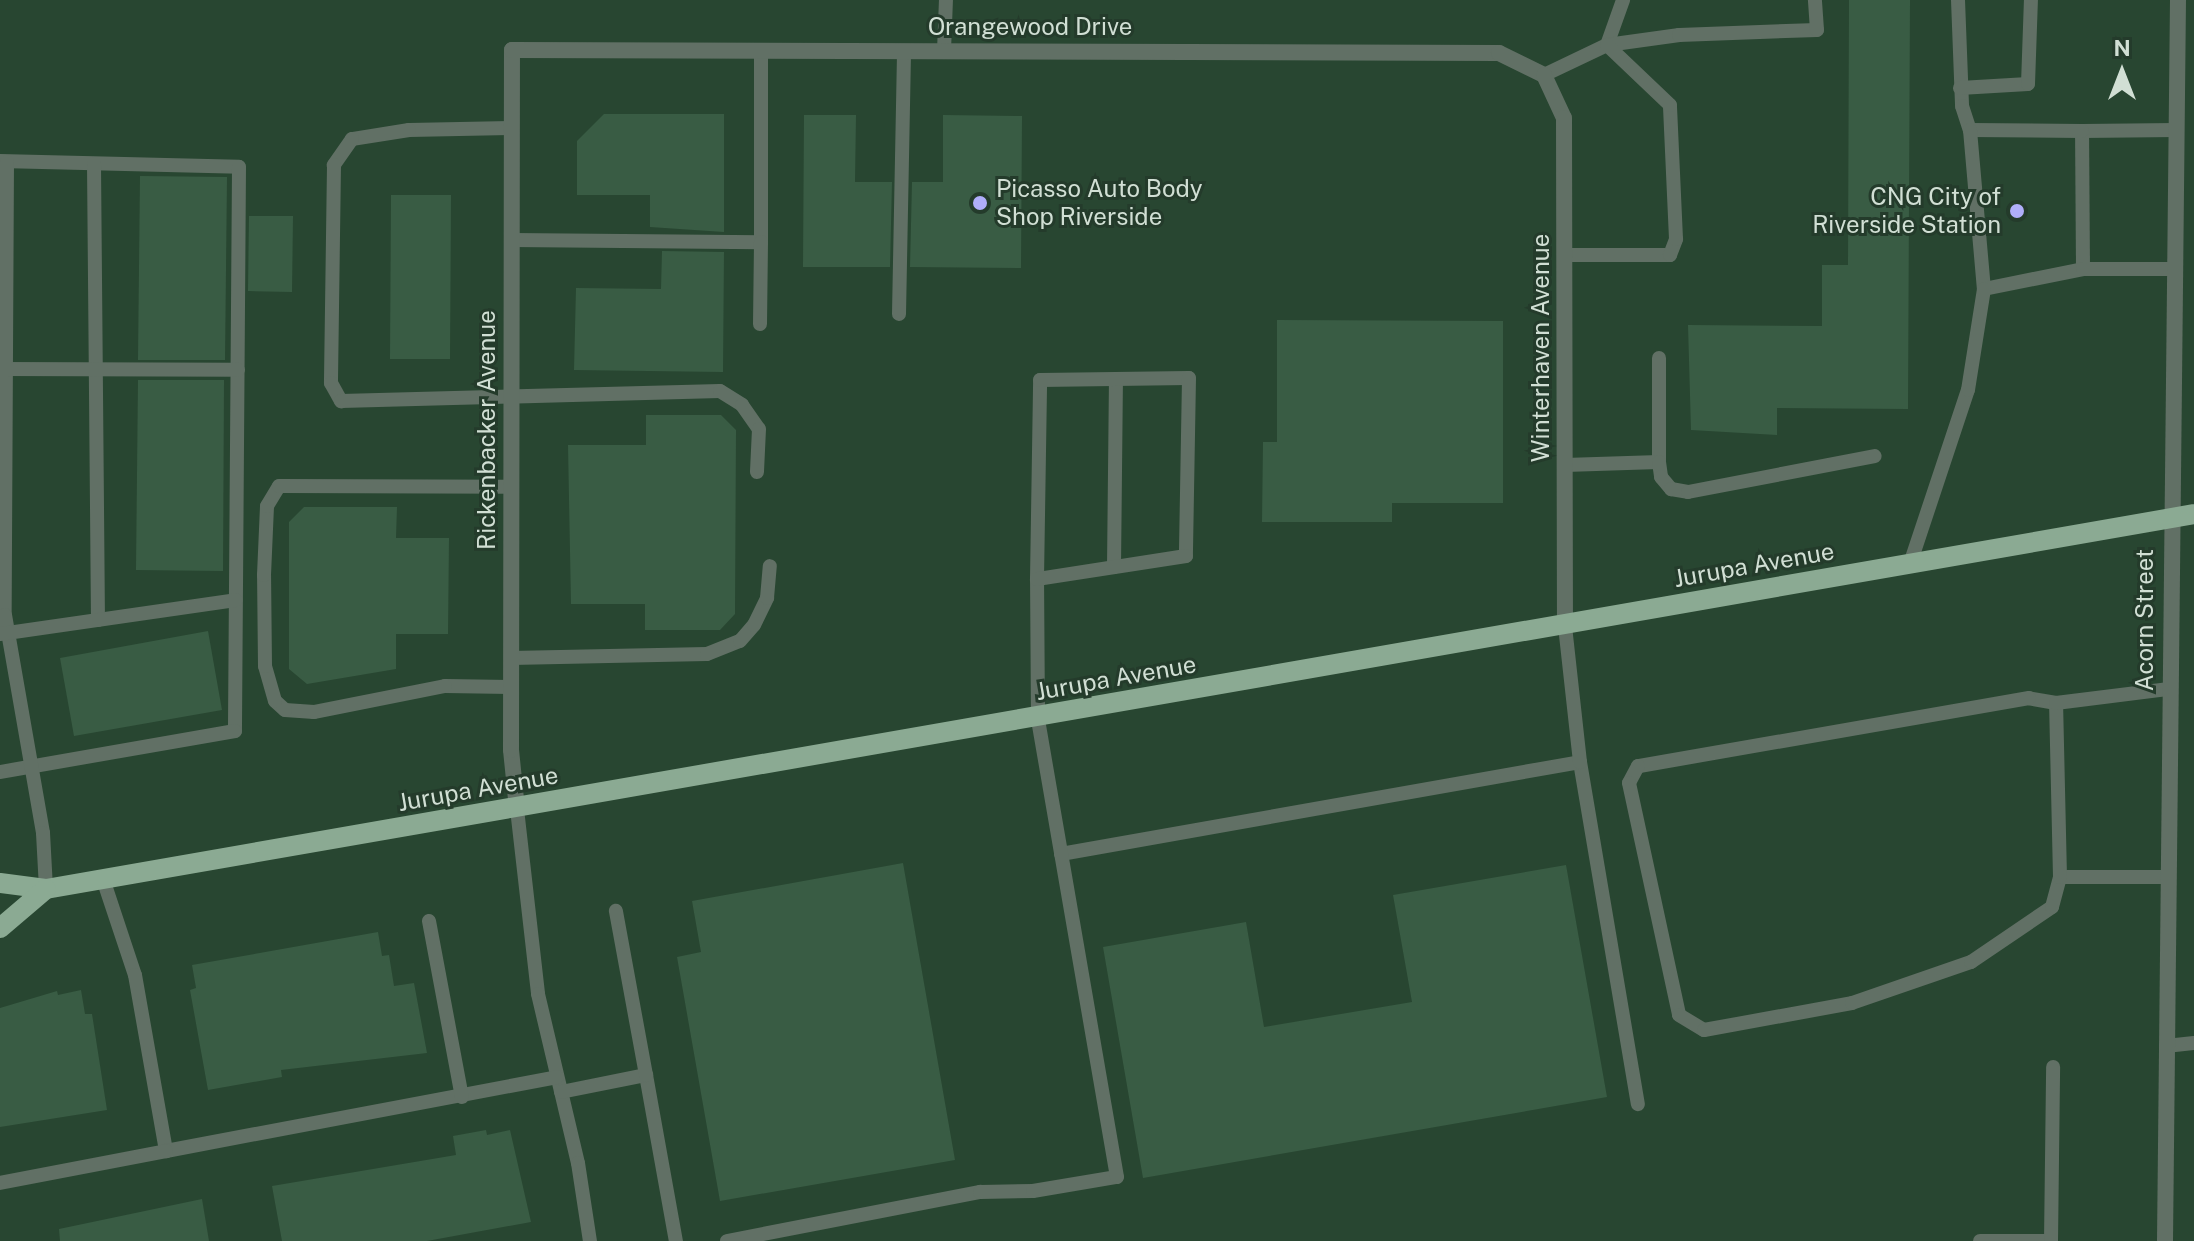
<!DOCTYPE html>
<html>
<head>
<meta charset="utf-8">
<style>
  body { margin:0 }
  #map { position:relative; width:2194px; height:1241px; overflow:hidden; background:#243b2b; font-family:"Public Sans",sans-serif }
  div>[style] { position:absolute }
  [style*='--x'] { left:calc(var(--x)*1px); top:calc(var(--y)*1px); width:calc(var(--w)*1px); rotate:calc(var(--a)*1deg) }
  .built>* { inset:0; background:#284631 }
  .building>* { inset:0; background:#395c44 }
  .lane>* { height:14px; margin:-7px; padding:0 7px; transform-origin:7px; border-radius:7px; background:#617065 }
  .street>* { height:16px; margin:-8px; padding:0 8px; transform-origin:8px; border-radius:8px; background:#617065 }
  .primary>* { height:20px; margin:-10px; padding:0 10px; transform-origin:10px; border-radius:10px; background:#8baa93 }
  .dots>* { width:22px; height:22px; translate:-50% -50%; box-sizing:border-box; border:4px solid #243b2b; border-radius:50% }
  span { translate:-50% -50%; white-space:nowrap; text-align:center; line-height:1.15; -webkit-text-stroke:6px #243b2b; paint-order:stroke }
  .street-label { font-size:24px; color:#d1dfd4 }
  .poi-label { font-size:24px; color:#d1dfd4 }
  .left { translate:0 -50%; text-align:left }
  .right { translate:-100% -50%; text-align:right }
  .north { position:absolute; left:2082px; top:32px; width:80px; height:80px; -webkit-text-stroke:6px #243b2b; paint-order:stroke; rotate:0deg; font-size:22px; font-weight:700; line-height:32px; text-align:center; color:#d1dfd4 }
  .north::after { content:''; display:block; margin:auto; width:28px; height:36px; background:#d1dfd4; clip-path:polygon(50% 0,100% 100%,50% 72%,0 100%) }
</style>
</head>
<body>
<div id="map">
  <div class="built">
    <i style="clip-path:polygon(0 0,2194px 0,2194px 1241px,0 1241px)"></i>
  </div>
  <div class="building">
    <i style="clip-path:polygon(1849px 0,1910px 0,1908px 409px,1777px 408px,1777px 435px,1691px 430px,1688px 325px,1822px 326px,1822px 265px,1848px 265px)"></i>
    <i style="clip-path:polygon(604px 114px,724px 114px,724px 232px,650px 227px,650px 195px,577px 195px,577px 141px)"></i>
    <i style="clip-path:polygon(804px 115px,856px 115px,855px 182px,892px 182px,890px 267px,803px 267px)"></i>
    <i style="clip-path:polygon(943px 115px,1022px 116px,1021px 268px,910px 267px,912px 182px,943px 182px)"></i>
    <i style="clip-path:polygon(140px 176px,227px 177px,225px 360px,138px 360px)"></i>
    <i style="clip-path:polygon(391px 195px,451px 195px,450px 359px,390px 359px)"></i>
    <i style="clip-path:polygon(249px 216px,293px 216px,292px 292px,248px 291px)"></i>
    <i style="clip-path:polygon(662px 251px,724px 252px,723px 372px,574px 370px,576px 288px,661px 289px)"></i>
    <i style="clip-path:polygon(1277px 320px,1503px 321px,1503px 503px,1392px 503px,1392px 522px,1262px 522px,1263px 442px,1277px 442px)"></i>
    <i style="clip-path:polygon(138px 380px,224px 380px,223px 571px,136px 570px)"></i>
    <i style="clip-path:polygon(646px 415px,721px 415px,736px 430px,735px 614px,720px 630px,645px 630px,645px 604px,571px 604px,568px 445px,646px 445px)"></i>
    <i style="clip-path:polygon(304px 507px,397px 507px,396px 538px,449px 538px,448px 634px,396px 634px,396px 669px,307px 684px,289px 669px,289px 522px)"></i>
    <i style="clip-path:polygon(208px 631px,222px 710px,74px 736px,60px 658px)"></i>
    <i style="clip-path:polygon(903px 863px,955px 1160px,720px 1201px,677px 957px,701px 952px,692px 901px)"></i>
    <i style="clip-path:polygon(1566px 865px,1607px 1097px,1143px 1178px,1103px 947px,1246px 922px,1264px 1027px,1412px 1002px,1393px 895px)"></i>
    <i style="clip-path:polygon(378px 932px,382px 956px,389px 955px,394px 986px,414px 983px,427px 1053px,281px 1070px,282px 1077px,208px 1090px,190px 990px,196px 988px,192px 965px)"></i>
    <i style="clip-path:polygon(81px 990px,85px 1014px,92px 1014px,107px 1110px,0 1127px,0 1008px,57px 991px,58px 995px)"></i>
    <i style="clip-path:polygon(486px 1130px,487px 1135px,510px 1130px,531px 1222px,427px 1241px,282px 1241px,272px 1186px,456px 1155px,453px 1136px)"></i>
    <i style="clip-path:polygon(202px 1199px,209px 1241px,60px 1241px,59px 1229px)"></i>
  </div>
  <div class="lane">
    <i style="--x:1958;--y:0;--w:106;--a:87.8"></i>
    <i style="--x:1962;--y:106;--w:25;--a:72"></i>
    <i style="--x:1607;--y:45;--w:48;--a:-70.4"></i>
    <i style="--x:944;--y:51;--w:51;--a:-87.8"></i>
    <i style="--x:1544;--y:75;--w:70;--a:-25.5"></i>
    <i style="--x:1607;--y:45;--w:73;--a:-7.9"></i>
    <i style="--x:1679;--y:35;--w:138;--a:-2.1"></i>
    <i style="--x:1817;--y:30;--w:30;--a:-94"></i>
    <i style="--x:1960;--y:88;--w:68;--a:-3.4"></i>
    <i style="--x:2028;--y:84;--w:84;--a:-88"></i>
    <i style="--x:512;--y:128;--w:103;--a:178.9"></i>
    <i style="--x:409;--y:130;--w:58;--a:171"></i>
    <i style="--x:352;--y:139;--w:32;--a:125"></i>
    <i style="--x:334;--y:165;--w:218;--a:90.8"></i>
    <i style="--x:331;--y:383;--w:21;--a:61"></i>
    <i style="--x:341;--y:401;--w:379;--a:-1.5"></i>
    <i style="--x:720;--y:391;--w:26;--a:32"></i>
    <i style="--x:742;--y:405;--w:29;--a:55"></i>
    <i style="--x:759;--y:429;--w:43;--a:92.7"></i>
    <i style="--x:2082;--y:131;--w:94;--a:-0.6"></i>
    <i style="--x:0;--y:161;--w:239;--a:1.4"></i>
    <i style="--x:239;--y:167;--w:564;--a:90.41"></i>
    <i style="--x:235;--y:731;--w:239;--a:170.1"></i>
    <i style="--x:7;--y:162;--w:453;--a:90.3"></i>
    <i style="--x:5;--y:615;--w:221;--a:80.1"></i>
    <i style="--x:43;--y:833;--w:56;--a:86.9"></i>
    <i style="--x:94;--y:164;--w:456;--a:89.5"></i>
    <i style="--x:512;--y:240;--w:249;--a:0.5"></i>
    <i style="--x:761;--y:242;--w:191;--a:-90"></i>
    <i style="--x:1565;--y:255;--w:105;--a:0"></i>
    <i style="--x:1670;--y:255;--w:17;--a:-69"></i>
    <i style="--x:1676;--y:239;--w:134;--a:-92.6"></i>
    <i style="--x:1670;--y:105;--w:87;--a:-136.4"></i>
    <i style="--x:2083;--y:269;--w:138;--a:-90.4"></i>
    <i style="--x:2082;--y:131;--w:112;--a:-179.5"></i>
    <i style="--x:1970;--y:130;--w:160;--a:85"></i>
    <i style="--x:1984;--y:289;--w:101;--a:-11.4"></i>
    <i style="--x:2083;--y:269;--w:91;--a:0"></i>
    <i style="--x:899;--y:314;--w:263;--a:-88.9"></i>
    <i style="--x:760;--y:324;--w:82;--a:-89.3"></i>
    <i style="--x:0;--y:369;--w:238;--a:0.2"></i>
    <i style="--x:1659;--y:462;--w:104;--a:-90"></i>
    <i style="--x:1565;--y:465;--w:94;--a:-1.8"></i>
    <i style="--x:1659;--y:462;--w:15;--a:82"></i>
    <i style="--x:1661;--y:477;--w:16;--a:50"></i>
    <i style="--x:1671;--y:489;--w:17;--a:10"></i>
    <i style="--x:1688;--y:492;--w:190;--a:-10.9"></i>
    <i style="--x:1910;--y:564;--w:183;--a:-71.6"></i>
    <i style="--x:1968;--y:390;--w:102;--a:-81"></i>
    <i style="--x:1114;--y:567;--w:188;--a:-89.4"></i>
    <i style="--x:0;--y:634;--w:238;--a:-8.2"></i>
    <i style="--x:511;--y:658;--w:196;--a:-1.2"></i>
    <i style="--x:707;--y:654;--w:35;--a:-22"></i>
    <i style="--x:740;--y:641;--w:21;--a:-49"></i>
    <i style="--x:754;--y:625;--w:30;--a:-64"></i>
    <i style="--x:767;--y:598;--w:32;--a:-85"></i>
    <i style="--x:511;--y:687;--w:66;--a:-179.1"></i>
    <i style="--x:445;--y:686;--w:134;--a:168.8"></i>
    <i style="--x:314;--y:712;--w:29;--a:-176"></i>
    <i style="--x:285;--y:710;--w:13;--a:-138"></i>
    <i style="--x:275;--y:701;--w:36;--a:-106"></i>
    <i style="--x:265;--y:666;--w:91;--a:-90.6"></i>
    <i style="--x:264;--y:575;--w:69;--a:-87.5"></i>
    <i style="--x:267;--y:506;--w:23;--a:-59"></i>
    <i style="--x:279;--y:486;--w:232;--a:0.2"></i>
    <i style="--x:2056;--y:703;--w:27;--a:-170"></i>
    <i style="--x:2029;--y:698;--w:397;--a:170.1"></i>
    <i style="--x:1638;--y:766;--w:19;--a:118"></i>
    <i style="--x:1629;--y:783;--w:237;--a:77.8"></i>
    <i style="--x:1679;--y:1015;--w:29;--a:31"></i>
    <i style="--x:1704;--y:1030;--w:150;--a:-10.3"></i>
    <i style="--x:1852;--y:1003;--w:126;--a:-19"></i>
    <i style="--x:1971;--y:962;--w:98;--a:-34.2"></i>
    <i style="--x:2052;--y:907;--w:31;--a:-75"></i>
    <i style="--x:1580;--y:762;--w:347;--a:80.4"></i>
    <i style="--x:517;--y:809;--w:186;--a:83.5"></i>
    <i style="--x:538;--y:994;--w:174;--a:76.7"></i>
    <i style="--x:578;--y:1163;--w:79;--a:81.3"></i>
    <i style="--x:1061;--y:854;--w:527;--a:-10.05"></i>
    <i style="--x:1580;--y:762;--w:137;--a:-96.3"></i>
    <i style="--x:2167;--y:877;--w:107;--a:180"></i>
    <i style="--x:2060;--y:877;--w:174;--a:-91.3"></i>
    <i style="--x:2056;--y:703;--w:114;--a:-7.1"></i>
    <i style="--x:103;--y:879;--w:101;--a:71.6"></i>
    <i style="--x:135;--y:975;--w:179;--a:80"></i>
    <i style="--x:166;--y:1151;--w:398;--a:-10.7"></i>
    <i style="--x:429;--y:921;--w:179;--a:79.4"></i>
    <i style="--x:2166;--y:1046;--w:28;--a:-6"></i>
    <i style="--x:646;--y:1075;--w:169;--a:79.8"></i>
    <i style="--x:561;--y:1092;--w:87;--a:-11.3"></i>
    <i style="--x:646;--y:1075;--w:167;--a:-100.4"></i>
    <i style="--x:0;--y:1183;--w:169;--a:-10.9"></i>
    <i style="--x:727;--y:1241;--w:258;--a:-11"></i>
    <i style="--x:980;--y:1192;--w:53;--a:-1.1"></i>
    <i style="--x:1033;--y:1191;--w:85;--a:-9.5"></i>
    <i style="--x:1117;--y:1177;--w:466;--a:-99.8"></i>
    <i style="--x:1038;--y:718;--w:139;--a:-90.4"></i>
    <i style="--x:1037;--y:579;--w:199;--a:-89.1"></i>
    <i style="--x:1040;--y:380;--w:149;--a:-0.8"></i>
    <i style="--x:1189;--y:378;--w:178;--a:91"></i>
    <i style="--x:1186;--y:556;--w:151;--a:171.2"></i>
    <i style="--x:1980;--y:1241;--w:65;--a:0"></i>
    <i style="--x:2051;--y:1241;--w:174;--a:-89.3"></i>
  </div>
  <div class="street">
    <i style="--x:517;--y:809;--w:59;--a:-95.8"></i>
    <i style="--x:511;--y:750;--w:700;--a:-89.92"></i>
    <i style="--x:512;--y:50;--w:987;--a:0.17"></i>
    <i style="--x:1499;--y:53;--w:50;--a:26.1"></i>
    <i style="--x:1544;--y:75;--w:47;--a:65.1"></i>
    <i style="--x:1564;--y:118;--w:508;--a:89.89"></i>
    <i style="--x:2165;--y:1241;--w:1241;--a:-89.4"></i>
  </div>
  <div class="primary">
    <i style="--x:0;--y:883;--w:46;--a:7.4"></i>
    <i style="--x:46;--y:889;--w:2180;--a:-9.9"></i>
    <i style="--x:0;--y:928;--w:60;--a:-40.3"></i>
  </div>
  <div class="dots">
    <i style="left:980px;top:203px;background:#b0aefa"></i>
    <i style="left:2017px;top:211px;background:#b0aefa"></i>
  </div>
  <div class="street-label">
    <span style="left:1030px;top:27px">Orangewood Drive</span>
    <span style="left:1541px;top:348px;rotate:-90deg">Winterhaven Avenue</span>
    <span style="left:487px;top:430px;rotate:-90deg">Rickenbacker Avenue</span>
    <span style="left:1754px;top:565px;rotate:-10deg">Jurupa Avenue</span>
    <span style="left:2145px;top:620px;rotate:-90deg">Acorn Street</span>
    <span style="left:1116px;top:678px;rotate:-10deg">Jurupa Avenue</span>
    <span style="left:478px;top:789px;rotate:-10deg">Jurupa Avenue</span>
  </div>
  <div class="poi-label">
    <span class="left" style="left:996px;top:203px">Picasso Auto Body<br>Shop Riverside</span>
    <span class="right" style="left:2001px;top:211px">CNG City of<br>Riverside Station</span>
  </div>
  <div class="north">N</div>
</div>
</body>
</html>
